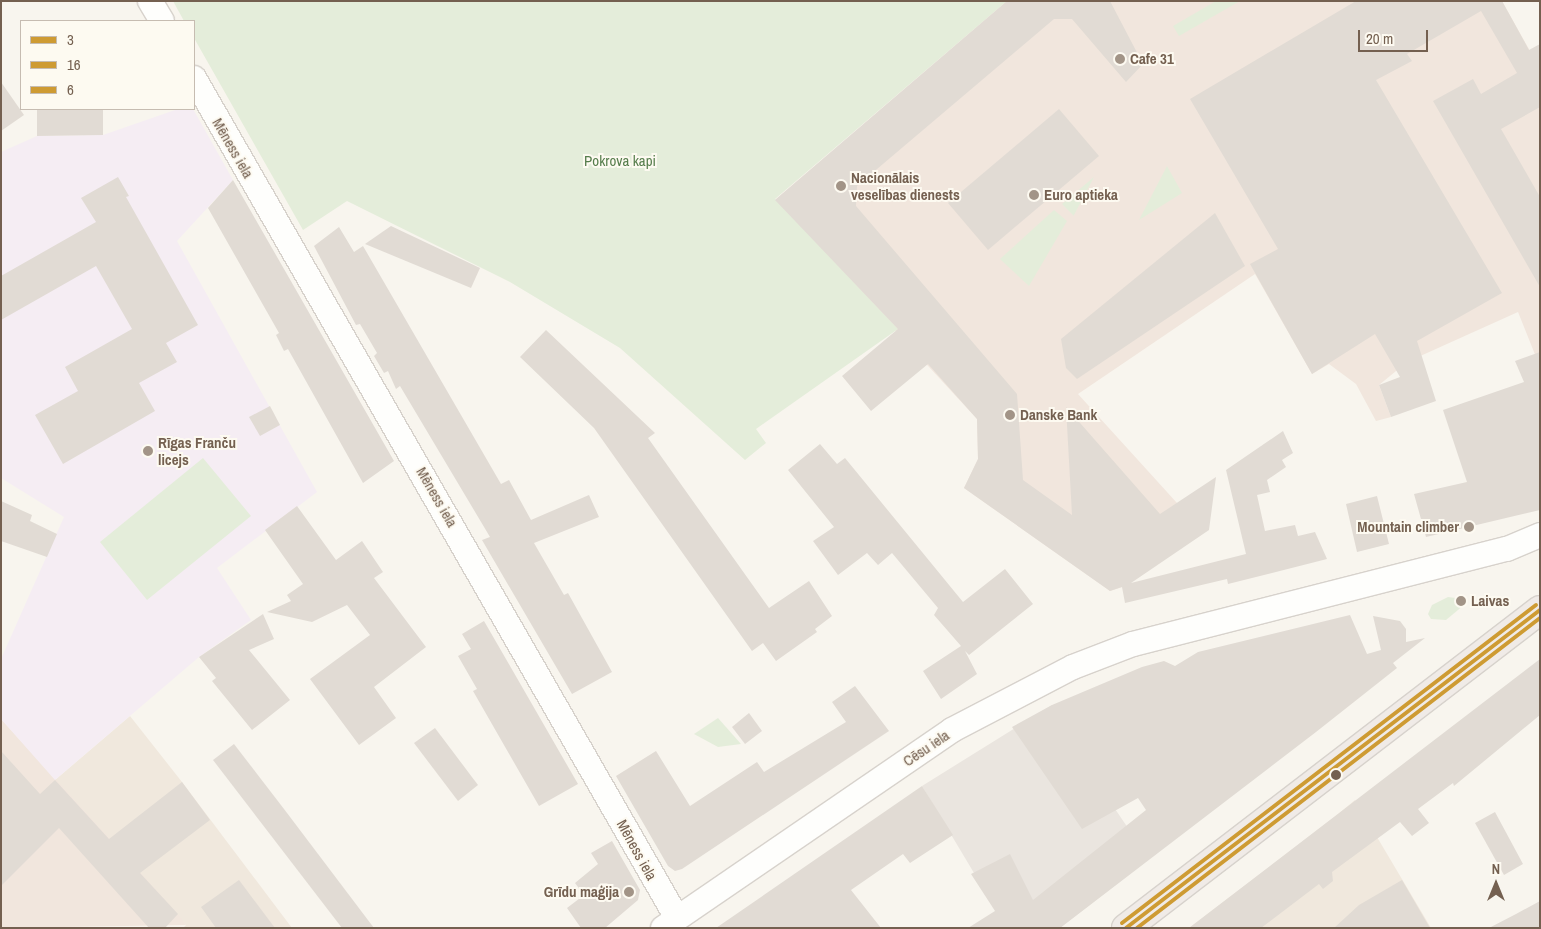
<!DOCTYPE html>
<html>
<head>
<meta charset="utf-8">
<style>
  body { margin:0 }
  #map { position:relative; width:1541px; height:929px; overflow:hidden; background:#f8f5ee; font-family:"Archivo Narrow",sans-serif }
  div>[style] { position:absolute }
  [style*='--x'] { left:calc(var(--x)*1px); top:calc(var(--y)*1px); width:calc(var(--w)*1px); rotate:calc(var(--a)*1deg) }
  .residential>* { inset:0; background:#f0e8dd }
  .commercial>* { inset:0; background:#f1e6dd }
  .industrial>* { inset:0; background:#eae5df }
  .education>* { inset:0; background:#f5edf3 }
  .green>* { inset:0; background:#e4edda }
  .building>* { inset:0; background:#e1dbd4 }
  .roads { filter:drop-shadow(1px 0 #d7d2cc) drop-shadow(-1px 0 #d7d2cc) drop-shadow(0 1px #d7d2cc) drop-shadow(0 -1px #d7d2cc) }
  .street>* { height:24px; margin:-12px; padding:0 12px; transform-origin:12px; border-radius:12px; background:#fefefc }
  .highway>* { height:28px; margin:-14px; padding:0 14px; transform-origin:14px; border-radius:14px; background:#f0ebe7 }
  .bus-1>* { height:4px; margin:-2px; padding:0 2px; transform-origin:2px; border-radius:2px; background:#ce9b33 }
  .bus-2>* { height:4px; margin:-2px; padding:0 2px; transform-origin:2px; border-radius:2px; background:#ce9b33 }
  .bus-3>* { height:4px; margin:-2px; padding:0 2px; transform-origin:2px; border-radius:2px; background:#ce9b33 }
  .dots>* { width:14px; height:14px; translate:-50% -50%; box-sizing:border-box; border:2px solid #fdfaf1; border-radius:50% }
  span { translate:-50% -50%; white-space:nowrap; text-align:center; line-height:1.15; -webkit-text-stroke:4px #fdfaf1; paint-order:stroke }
  .poi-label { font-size:15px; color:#746050; font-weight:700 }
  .left { translate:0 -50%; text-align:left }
  .right { translate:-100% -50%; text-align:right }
  .street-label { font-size:15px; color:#746050 }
  .park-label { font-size:15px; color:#567d4c }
  .frame { position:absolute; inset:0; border:2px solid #746050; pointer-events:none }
  .legend { position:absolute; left:20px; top:20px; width:175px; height:90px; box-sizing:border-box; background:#fdfaf1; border:1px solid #c6bcb1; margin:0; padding:6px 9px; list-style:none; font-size:15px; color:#746050 }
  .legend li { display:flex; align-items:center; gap:10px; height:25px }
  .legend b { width:25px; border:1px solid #c6bcb1 }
  .north { position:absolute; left:1471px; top:859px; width:50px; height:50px; -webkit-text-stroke:4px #fdfaf1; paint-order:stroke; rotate:0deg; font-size:14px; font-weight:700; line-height:20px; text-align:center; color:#746050 }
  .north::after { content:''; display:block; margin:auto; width:18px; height:22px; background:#746050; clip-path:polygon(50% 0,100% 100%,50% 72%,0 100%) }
  .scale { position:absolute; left:1358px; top:30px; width:70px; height:22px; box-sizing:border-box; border:2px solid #746050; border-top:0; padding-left:6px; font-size:15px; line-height:18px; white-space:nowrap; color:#746050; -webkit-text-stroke:4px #fdfaf1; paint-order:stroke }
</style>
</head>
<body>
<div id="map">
  <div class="residential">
    <i style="clip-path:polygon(130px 716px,182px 782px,292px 928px,183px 928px,186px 925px,55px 780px)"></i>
    <i style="clip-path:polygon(1355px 800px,1431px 928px,1189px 928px,1337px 815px)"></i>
  </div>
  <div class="commercial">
    <i style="clip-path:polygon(1007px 1px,1502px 1px,1540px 69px,1540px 367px,1518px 312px,1407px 362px,1379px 385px,1391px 417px,1376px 421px,1356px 384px,1329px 364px,1312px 374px,1255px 274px,1078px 394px,1177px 503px,1122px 587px,1110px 591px,964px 488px,978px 459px,977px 419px,775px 200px)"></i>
    <i style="clip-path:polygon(1px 719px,178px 914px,186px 925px,1px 928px)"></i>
  </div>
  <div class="industrial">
    <i style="clip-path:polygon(1052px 705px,1098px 767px,1090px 772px,1149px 859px,1060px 928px,974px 873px,922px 786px)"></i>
  </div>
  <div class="education">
    <i style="clip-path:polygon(178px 109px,193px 109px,233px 180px,177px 241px,317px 492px,217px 568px,251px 620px,199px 657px,55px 780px,1px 719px,1px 659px,64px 517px,1px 478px,1px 152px,37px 136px,103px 135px)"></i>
  </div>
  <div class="green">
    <i style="clip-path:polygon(173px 1px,1007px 1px,775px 199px,898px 329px,756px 429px,766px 443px,745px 460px,620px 348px,510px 282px,347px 201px,303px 230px,194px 38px,194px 21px,184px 21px)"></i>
    <i style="clip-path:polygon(1216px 1px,1240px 1px,1179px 36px,1173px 26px)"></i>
    <i style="clip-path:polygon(1167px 166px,1182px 193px,1139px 220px)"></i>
    <i style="clip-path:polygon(1094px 177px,1074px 215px,1074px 216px,1062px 204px)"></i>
    <i style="clip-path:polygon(1054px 210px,1067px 221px,1029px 286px,1000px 259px)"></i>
    <i style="clip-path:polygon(203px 458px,251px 516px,147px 600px,100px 542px)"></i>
    <i style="clip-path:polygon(1448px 597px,1463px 599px,1464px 605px,1446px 620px,1431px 619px,1428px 614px,1432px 605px)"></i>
    <i style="clip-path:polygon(718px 718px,741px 744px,718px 747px,694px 734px)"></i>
  </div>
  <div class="building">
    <i style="clip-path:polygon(1007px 1px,1110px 1px,1143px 64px,1126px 82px,1072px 19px,1054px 19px,857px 186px,856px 206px,1017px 394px,1023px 480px,1072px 515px,1066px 407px,1160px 514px,1216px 477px,1209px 530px,1131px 583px,1246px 554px,1226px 470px,1283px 431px,1293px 453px,1282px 460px,1286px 467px,1267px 480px,1270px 492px,1257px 495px,1265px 531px,1295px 525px,1298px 536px,1315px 532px,1327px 559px,1228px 584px,1227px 579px,1125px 603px,1122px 587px,1110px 591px,964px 488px,978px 459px,977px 419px,928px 364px,871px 411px,842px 376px,898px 329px,775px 200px)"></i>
    <i style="clip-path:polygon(1356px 1px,1502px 1px,1529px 50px,1540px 44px,1540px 107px,1501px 129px,1540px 197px,1540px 287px,1433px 101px,1473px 79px,1481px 94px,1517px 73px,1481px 11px,1407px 54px,1412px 61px,1376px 80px,1502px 293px,1417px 341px,1436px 401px,1391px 417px,1379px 385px,1400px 377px,1375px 334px,1312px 374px,1250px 264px,1278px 249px,1190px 99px)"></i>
    <i style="clip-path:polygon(1px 82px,24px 115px,1px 131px)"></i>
    <i style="clip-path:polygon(37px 109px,103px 109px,103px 135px,37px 136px)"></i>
    <i style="clip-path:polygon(1059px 109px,1099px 156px,988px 250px,948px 203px)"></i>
    <i style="clip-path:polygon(118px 177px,129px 196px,126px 197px,198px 325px,166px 343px,177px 362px,139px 383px,155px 411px,63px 464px,35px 415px,78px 391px,65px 367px,132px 329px,96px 266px,1px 320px,1px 276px,96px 222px,81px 198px)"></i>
    <i style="clip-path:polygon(233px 180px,394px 461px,363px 483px,288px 349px,284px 351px,276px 335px,279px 333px,208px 208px)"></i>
    <i style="clip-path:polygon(1215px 213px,1245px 266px,1077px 379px,1066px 368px,1061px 339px)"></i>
    <i style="clip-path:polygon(391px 226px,480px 268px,471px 288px,365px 244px)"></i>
    <i style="clip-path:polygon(339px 227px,354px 252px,363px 246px,501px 484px,509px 480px,531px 520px,589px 495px,599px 517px,534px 543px,564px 595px,568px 593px,612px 672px,572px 694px,482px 540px,490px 537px,400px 386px,396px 389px,388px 371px,384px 373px,374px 356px,377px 353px,360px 324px,356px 325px,314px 246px)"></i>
    <i style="clip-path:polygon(546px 330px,655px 433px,648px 438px,769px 608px,809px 581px,832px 616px,815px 629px,817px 632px,776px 661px,763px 643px,752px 651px,594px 428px,520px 357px)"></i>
    <i style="clip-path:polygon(1540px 352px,1540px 510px,1426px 537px,1414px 494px,1467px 482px,1443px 410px,1524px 382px,1515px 361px)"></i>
    <i style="clip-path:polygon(270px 406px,280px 425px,260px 436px,249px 417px)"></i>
    <i style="clip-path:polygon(820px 444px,837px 464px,845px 458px,963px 602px,1005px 569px,1033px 604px,969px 655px,965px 651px,977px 674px,941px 699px,923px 671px,961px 646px,934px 615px,938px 608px,892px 553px,878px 565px,867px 553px,838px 575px,813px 541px,834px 527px,788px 470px)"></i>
    <i style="clip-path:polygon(1377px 496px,1389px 544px,1357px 552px,1346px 504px)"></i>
    <i style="clip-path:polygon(1px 501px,32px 515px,30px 521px,57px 534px,47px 557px,1px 541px)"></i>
    <i style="clip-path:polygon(297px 506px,336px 560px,362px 541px,383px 572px,374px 578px,426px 647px,374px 687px,396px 718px,359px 745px,310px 679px,370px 635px,347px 605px,312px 622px,267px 612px,291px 601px,287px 595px,303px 584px,265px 530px)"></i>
    <i style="clip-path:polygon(263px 614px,274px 639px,249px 650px,290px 700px,252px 730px,212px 681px,216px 678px,199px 657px)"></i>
    <i style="clip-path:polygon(1350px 615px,1367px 654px,1381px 650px,1373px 616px,1400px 621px,1406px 629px,1406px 642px,1425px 638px,1393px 663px,1397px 668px,1316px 732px,1060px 928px,968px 928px,995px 911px,971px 874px,1010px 854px,1033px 900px,1146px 810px,1138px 798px,1082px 829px,1012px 727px,1052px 705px,1142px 667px,1164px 661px,1175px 666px,1198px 652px)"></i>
    <i style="clip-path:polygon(484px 621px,578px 784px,539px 806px,473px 691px,477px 689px,458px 656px,471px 649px,462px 634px)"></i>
    <i style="clip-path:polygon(1540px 659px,1540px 715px,1454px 786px,1453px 783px,1418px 809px,1429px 823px,1412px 836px,1400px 822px,1332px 872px,1333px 881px,1323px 889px,1319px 884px,1261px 928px,1189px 928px)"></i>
    <i style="clip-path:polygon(855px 686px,889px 731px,682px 869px,675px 871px,668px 866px,616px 776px,656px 751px,690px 806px,757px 762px,764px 772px,846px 722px,832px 702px)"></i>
    <i style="clip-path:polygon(749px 713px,762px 731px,745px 744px,732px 727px)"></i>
    <i style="clip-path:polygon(435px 728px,478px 785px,458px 801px,414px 743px)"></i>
    <i style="clip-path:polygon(234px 744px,284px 809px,374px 928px,342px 928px,213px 760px)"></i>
    <i style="clip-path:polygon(1px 751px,40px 794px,55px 780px,109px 839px,182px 782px,210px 820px,140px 873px,178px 914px,165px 928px,149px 928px,59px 828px,1px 886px)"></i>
    <i style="clip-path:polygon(922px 786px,953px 835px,910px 863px,903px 854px,851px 890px,881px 928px,716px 928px)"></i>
    <i style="clip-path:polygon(1495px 812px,1523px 864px,1504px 875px,1475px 823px)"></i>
    <i style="clip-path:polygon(612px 841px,640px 890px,638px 900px,605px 928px,581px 928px,567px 908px,584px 895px,575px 883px,598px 864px,591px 853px)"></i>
    <i style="clip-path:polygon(239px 880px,275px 928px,216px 928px,201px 907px)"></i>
    <i style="clip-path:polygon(1402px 880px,1430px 928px,1334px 928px,1359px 905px)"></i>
    <i style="clip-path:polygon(1540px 901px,1540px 928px,1489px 928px,1516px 914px)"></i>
  </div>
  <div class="roads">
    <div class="street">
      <i style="--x:150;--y:1;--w:23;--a:59"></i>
      <i style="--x:194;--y:78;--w:969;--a:60.1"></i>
      <i style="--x:663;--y:928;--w:350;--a:-34.4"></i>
      <i style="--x:952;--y:730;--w:136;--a:-27.5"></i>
      <i style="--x:1073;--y:667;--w:64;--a:-21"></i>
      <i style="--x:1133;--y:644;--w:386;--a:-14.3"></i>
      <i style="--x:1507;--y:549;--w:36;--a:-23"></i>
    </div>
    <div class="highway">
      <i style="--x:1126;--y:928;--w:522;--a:-37.53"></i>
    </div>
  </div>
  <div class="bus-1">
    <i style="--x:1126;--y:928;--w:522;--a:-37.53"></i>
  </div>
  <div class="bus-2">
    <i style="--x:1137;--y:928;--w:508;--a:-37.57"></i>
  </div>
  <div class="bus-3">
    <i style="--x:1122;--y:923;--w:522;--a:-37.53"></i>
  </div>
  <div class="dots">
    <i style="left:1120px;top:59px;background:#a29487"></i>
    <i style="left:841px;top:186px;background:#a29487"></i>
    <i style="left:1034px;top:195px;background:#a29487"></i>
    <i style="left:1010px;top:415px;background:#a29487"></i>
    <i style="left:148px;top:451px;background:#a29487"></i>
    <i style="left:1469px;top:527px;background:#a29487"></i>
    <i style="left:1461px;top:601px;background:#a29487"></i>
    <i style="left:1336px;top:775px;background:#746050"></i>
    <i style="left:629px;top:892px;background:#a29487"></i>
  </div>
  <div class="poi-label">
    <span class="left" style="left:1130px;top:59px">Cafe 31</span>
    <span class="left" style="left:851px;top:186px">Nacionālais<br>veselības dienests</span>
    <span class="left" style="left:1044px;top:195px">Euro aptieka</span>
    <span class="left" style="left:1020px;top:415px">Danske Bank</span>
    <span class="left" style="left:158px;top:451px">Rīgas Franču<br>licejs</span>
    <span class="right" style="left:1459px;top:527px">Mountain climber</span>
    <span class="left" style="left:1471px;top:601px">Laivas</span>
    <span class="right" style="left:619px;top:892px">Grīdu maģija</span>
  </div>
  <div class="street-label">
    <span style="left:233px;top:148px;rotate:60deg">Mēness iela</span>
    <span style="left:437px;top:497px;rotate:60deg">Mēness iela</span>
    <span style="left:926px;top:748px;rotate:-34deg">Cēsu iela</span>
    <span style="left:637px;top:850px;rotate:61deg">Mēness iela</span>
  </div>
  <div class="park-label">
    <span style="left:620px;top:161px">Pokrova kapi</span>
  </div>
  <div class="frame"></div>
  <ul class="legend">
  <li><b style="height:6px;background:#ce9b33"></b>3</li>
  <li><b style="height:6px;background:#ce9b33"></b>16</li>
  <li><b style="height:6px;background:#ce9b33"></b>6</li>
  </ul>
  <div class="north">N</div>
  <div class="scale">20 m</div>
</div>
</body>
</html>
